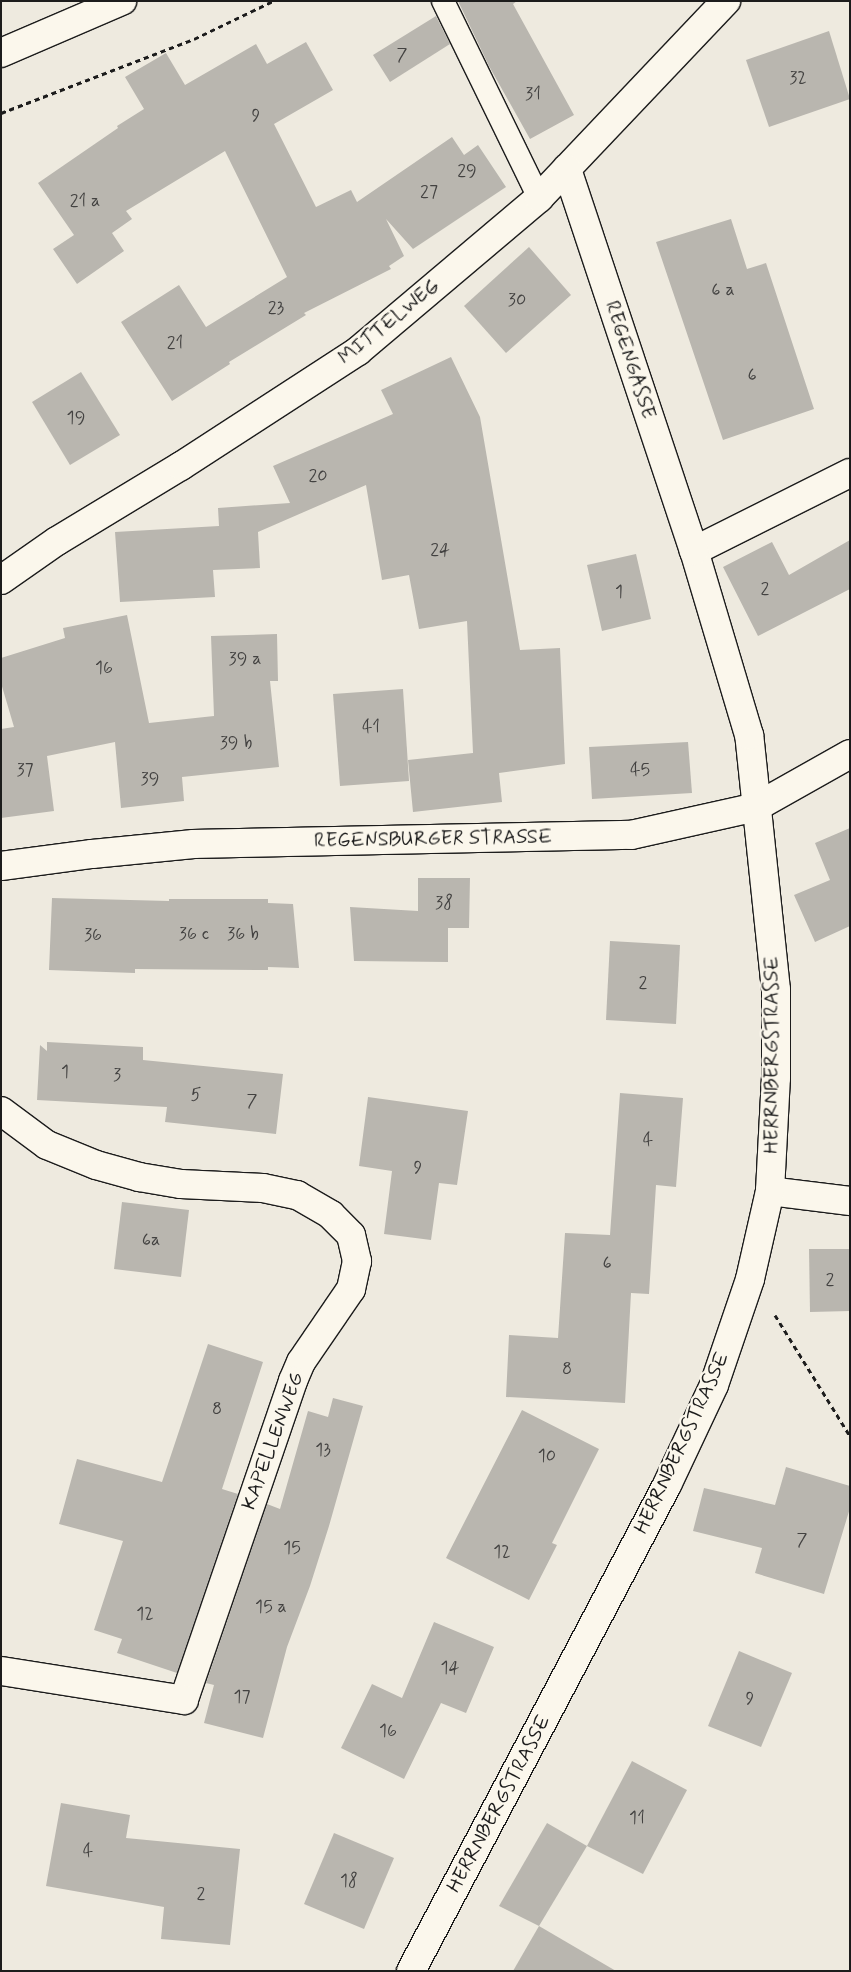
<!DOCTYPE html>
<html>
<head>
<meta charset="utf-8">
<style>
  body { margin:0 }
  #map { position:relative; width:851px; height:1972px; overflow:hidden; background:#eeeadf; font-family:Mynerve,sans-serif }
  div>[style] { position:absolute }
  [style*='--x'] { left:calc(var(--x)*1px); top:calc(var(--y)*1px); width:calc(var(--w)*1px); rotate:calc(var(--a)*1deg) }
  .building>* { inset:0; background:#b9b6af }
  .path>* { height:3px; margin-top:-1.5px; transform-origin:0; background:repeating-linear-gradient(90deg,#1c1c1c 0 5px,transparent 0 9px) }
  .roads { filter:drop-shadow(1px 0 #1c1c1c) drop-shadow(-1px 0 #1c1c1c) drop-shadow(0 1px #1c1c1c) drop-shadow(0 -1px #1c1c1c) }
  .lane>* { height:22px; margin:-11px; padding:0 11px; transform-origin:11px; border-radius:11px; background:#fbf7ec }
  .street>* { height:28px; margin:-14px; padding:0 14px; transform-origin:14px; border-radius:14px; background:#fbf7ec }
  .secondary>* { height:28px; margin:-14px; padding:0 14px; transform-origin:14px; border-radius:14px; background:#fbf7ec }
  span { translate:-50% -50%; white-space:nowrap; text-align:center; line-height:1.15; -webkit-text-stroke:4.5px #fbf7ec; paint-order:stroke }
  .number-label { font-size:18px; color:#434241 }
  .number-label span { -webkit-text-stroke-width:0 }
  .street-label { font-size:20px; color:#1c1c1c }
  .frame { position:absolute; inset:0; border:2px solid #1c1c1c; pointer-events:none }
</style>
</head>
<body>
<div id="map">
  <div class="building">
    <i style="clip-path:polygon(458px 1px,517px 1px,513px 4px,574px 115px,530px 139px,489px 66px)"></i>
    <i style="clip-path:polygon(436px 16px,450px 44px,390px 82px,373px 55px)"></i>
    <i style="clip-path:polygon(829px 31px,850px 99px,769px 127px,746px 60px)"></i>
    <i style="clip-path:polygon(306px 42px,333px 90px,274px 124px,316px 207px,351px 190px,357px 202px,452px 137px,464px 155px,478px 145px,506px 187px,413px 249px,386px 219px,404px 256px,389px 266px,391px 269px,304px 313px,306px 315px,229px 362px,230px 364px,172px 401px,121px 322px,179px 285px,206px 327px,287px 277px,225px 151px,126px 211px,132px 219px,112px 233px,124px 251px,77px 284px,53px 249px,74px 235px,38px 183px,118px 128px,117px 126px,144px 109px,125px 77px,166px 53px,185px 85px,256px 44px,267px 64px)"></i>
    <i style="clip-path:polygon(731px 219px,747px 269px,766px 263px,814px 409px,723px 440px,656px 242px)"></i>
    <i style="clip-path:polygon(529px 247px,571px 295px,506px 353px,464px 306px)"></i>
    <i style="clip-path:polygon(451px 357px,480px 417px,520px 650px,560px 648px,565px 764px,499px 773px,502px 802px,413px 812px,408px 760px,473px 753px,467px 621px,419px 629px,409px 575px,382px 580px,366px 485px,258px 532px,260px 568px,213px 570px,215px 597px,120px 602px,115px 532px,219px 526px,218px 508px,290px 503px,273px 466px,393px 414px,381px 390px)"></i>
    <i style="clip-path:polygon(81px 372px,120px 435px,70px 465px,32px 402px)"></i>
    <i style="clip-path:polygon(850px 540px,850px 589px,758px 636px,723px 567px,772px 542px,789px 575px)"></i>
    <i style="clip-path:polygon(636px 554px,651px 619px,602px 631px,587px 565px)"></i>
    <i style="clip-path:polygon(127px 615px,149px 723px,214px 716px,211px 636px,277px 634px,278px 681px,270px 681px,279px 767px,182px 777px,184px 801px,121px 808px,115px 742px,47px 756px,54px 811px,1px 818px,1px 729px,14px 727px,1px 683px,1px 658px,65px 638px,63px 628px)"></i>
    <i style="clip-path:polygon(403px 689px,409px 781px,340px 786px,333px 694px)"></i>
    <i style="clip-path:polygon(688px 742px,692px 793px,592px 799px,589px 747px)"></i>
    <i style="clip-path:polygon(850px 828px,850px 926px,815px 942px,794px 895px,830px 880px,815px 843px)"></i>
    <i style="clip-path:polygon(418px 878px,470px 878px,469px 928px,448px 928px,448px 962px,354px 961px,350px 907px,418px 911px)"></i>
    <i style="clip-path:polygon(52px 898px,169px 901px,169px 899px,268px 899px,268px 903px,293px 904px,299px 968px,268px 967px,268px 970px,135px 969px,135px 973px,49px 970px)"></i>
    <i style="clip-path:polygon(610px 941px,680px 945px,676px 1024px,606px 1020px)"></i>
    <i style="clip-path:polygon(47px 1042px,143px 1047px,143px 1060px,283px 1074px,276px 1134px,165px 1122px,167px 1107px,37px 1100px,40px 1045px,47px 1051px)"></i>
    <i style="clip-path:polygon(620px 1093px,683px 1098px,676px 1187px,656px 1185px,649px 1294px,631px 1293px,625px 1403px,506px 1397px,509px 1335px,558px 1338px,565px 1233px,610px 1235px)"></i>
    <i style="clip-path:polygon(368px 1097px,468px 1111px,457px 1185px,439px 1183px,431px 1240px,384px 1234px,392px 1171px,359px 1166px)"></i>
    <i style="clip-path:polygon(122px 1202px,189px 1210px,181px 1277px,114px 1269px)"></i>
    <i style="clip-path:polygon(809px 1249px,850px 1249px,850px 1311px,810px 1312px)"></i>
    <i style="clip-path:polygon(208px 1344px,263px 1362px,222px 1489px,238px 1494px,177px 1673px,117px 1653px,122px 1639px,94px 1630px,123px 1541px,59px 1524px,77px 1459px,162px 1482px)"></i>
    <i style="clip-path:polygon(333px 1398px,363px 1406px,329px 1526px,310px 1586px,287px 1647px,263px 1738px,204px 1723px,214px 1685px,206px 1683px,267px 1504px,280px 1509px,308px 1411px,328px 1417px)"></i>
    <i style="clip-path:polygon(522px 1410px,599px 1449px,552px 1543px,557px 1545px,529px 1600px,446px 1558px)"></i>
    <i style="clip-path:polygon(786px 1467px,850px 1486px,850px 1508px,824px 1594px,755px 1573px,762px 1548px,693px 1531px,704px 1488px,775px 1505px)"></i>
    <i style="clip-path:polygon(434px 1622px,494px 1647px,466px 1713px,441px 1703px,404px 1779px,341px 1748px,372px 1684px,402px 1698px)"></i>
    <i style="clip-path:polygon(739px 1651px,792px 1673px,761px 1747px,708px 1726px)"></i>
    <i style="clip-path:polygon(632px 1761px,687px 1790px,643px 1874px,587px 1846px)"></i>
    <i style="clip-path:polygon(61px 1803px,130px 1815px,126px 1838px,240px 1849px,230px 1945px,161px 1939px,164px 1907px,46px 1886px)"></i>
    <i style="clip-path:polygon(547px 1823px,587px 1846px,539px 1926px,499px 1906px)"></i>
    <i style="clip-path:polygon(334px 1833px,394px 1858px,364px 1929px,304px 1904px)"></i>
    <i style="clip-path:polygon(539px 1926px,616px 1971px,513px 1971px)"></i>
  </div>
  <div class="path">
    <i style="--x:1;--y:113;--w:207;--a:-21"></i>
    <i style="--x:194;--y:39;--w:88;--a:-25.7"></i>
    <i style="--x:775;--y:1315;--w:142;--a:58.2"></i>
  </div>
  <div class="roads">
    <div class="lane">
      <i style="--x:443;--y:1;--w:219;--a:64"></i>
    </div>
    <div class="street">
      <i style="--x:694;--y:551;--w:174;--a:-26.6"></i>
      <i style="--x:1;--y:580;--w:68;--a:-34.9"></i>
      <i style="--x:57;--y:541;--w:145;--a:-31.2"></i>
      <i style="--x:181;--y:466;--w:211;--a:-33"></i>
      <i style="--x:358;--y:351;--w:237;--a:-40.2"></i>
      <i style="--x:539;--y:198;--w:272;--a:-46.5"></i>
      <i style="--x:1;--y:866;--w:92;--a:-7.5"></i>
      <i style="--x:92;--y:854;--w:102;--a:-5.6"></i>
      <i style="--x:194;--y:844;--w:437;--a:-1.2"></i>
      <i style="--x:631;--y:835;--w:128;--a:-12.6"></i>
      <i style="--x:756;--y:807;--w:108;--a:-29.4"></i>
      <i style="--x:1;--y:1111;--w:57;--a:36.5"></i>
      <i style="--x:47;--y:1145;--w:53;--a:22.2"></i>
      <i style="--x:96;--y:1165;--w:45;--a:15.6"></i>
      <i style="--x:139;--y:1177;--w:43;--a:9.5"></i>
      <i style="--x:181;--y:1184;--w:82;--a:2.8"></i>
      <i style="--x:263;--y:1188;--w:35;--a:12"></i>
      <i style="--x:297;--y:1195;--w:39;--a:30"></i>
      <i style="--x:331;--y:1215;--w:28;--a:45"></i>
      <i style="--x:351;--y:1235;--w:27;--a:77"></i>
      <i style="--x:357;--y:1261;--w:29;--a:102"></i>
      <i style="--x:351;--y:1289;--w:88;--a:124.4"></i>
      <i style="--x:301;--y:1362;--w:21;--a:113"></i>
      <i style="--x:293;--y:1381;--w:337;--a:108.9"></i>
      <i style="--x:184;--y:1700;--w:185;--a:-171"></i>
      <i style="--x:770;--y:1191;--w:81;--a:7.1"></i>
      <i style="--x:411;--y:1971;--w:549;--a:-62.22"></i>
      <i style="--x:667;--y:1485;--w:110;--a:-64.8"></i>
      <i style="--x:714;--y:1385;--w:112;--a:-71.2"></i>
      <i style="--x:750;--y:1279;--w:90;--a:-77.2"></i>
      <i style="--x:770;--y:1191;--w:113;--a:-87"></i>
      <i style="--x:776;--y:1078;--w:88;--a:-90"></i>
      <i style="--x:776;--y:990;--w:256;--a:-96"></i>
      <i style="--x:749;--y:735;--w:192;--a:-106.6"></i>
      <i style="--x:694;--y:551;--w:403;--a:-108.4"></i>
    </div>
    <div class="secondary">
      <i style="--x:1;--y:53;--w:132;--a:-23.3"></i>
    </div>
  </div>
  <div class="number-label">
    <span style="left:402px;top:55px">7</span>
    <span style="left:798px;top:78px">32</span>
    <span style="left:533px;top:94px">31</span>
    <span style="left:256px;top:116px">9</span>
    <span style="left:467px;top:171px">29</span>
    <span style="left:429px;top:192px">27</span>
    <span style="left:85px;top:201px">21 a</span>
    <span style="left:723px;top:290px">6 a</span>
    <span style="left:517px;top:300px">30</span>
    <span style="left:276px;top:308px">23</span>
    <span style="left:175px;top:343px">21</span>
    <span style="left:752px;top:375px">6</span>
    <span style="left:76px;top:418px">19</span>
    <span style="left:318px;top:476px">20</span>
    <span style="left:440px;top:550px">24</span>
    <span style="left:765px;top:589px">2</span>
    <span style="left:619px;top:592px">1</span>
    <span style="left:245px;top:659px">39 a</span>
    <span style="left:104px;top:668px">16</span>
    <span style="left:371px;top:727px">41</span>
    <span style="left:236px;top:743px">39 b</span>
    <span style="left:25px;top:770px">37</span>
    <span style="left:640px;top:770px">45</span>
    <span style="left:150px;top:779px">39</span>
    <span style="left:444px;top:903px">38</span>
    <span style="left:194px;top:934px">36 c</span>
    <span style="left:243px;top:934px">36 b</span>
    <span style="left:93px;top:935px">36</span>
    <span style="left:643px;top:983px">2</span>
    <span style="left:65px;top:1072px">1</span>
    <span style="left:117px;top:1075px">3</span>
    <span style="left:196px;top:1095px">5</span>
    <span style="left:252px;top:1101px">7</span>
    <span style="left:648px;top:1140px">4</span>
    <span style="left:418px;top:1168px">9</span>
    <span style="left:151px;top:1240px">6a</span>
    <span style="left:607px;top:1263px">6</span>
    <span style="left:830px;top:1280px">2</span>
    <span style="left:567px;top:1369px">8</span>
    <span style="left:217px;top:1409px">8</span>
    <span style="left:323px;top:1450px">13</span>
    <span style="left:547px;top:1456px">10</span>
    <span style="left:802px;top:1540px">7</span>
    <span style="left:292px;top:1548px">15</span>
    <span style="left:502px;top:1552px">12</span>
    <span style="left:271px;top:1607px">15 a</span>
    <span style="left:145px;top:1614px">12</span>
    <span style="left:450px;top:1668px">14</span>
    <span style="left:242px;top:1697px">17</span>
    <span style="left:750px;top:1699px">9</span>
    <span style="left:388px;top:1731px">16</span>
    <span style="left:637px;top:1818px">11</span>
    <span style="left:88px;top:1851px">4</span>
    <span style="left:349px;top:1881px">18</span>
    <span style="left:201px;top:1894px">2</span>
  </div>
  <div class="street-label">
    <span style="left:389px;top:322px;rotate:-39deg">MITTELWEG</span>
    <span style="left:630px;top:360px;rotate:72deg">REGENGASSE</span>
    <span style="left:433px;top:839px;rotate:-1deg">REGENSBURGER STRASSE</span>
    <span style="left:772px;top:1055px;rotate:-90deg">HERRNBERGSTRASSE</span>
    <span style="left:273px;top:1441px;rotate:-70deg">KAPELLENWEG</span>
    <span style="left:682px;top:1443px;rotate:-65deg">HERRNBERGSTRASSE</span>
    <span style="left:499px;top:1804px;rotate:-62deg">HERRNBERGSTRASSE</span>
  </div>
  <div class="frame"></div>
</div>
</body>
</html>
